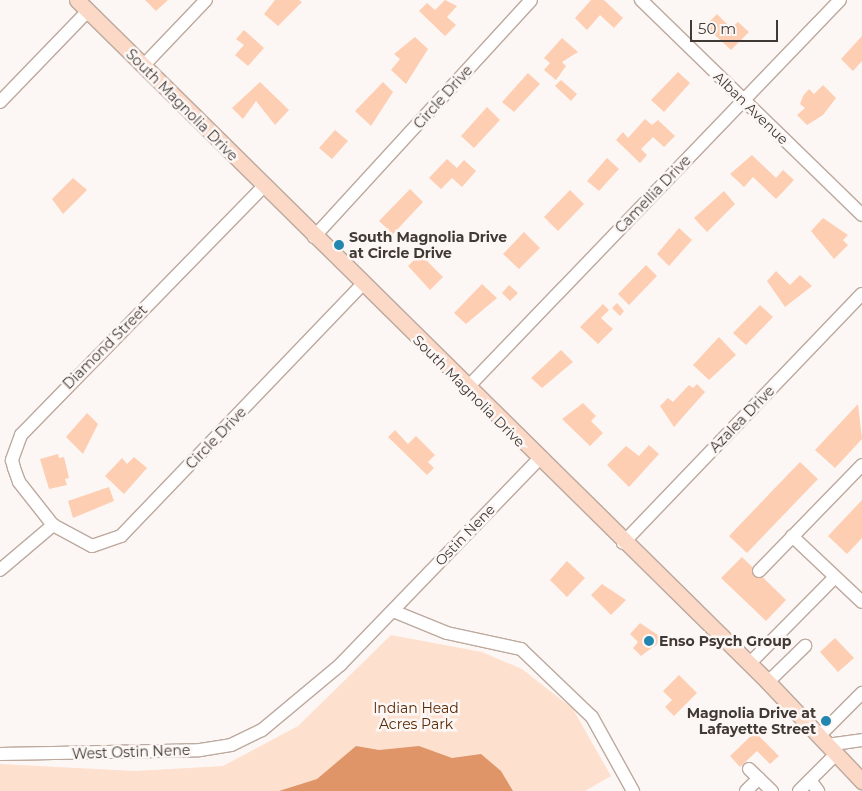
<!DOCTYPE html>
<html>
<head>
<meta charset="utf-8">
<style>
  body { margin:0 }
  #map { position:relative; width:862px; height:791px; overflow:hidden; background:#fcf7f5; font-family:Montserrat,sans-serif }
  div>[style] { position:absolute }
  [style*='--x'] { left:calc(var(--x)*1px); top:calc(var(--y)*1px); width:calc(var(--w)*1px); rotate:calc(var(--a)*1deg) }
  .green>* { inset:0; background:#fee0cf }
  .water>* { inset:0; background:#e09568 }
  .building>* { inset:0; background:#feceb3 }
  .roads { filter:drop-shadow(1px 0 #bda99e) drop-shadow(-1px 0 #bda99e) drop-shadow(0 1px #bda99e) drop-shadow(0 -1px #bda99e) }
  .minor>* { height:12px; margin:-6px; padding:0 6px; transform-origin:6px; border-radius:6px; background:#fff }
  .major>* { height:15px; margin:-7.5px; padding:0 7.5px; transform-origin:7.5px; border-radius:7.5px; background:#fbd9c6 }
  .dots>* { width:14px; height:14px; translate:-50% -50%; box-sizing:border-box; border:2px solid #fcf7f5; border-radius:50% }
  span { translate:-50% -50%; white-space:nowrap; text-align:center; line-height:1.15; -webkit-text-stroke:5px #fcf7f5; paint-order:stroke }
  .street-label { font-size:14px; color:#413934 }
  .poi-label { font-size:14px; color:#413934; font-weight:700 }
  .left { translate:0 -50%; text-align:left }
  .right { translate:-100% -50%; text-align:right }
  .park-label { font-size:14px; color:#592905 }
  .scale { position:absolute; left:690px; top:20px; width:88px; height:22px; box-sizing:border-box; border:2px solid #413934; border-top:0; padding-left:6px; font-size:15px; line-height:18px; white-space:nowrap; color:#413934; -webkit-text-stroke:4px #fcf7f5; paint-order:stroke }
</style>
</head>
<body>
<div id="map">
  <div class="green">
    <i style="clip-path:polygon(391px 635px,482px 652px,522px 669px,573px 709px,611px 776px,585px 791px,0 791px,0 764px,135px 771px,223px 766px,298px 726px)"></i>
  </div>
  <div class="water">
    <i style="clip-path:polygon(356px 746px,379px 750px,419px 746px,452px 758px,481px 754px,501px 771px,513px 791px,279px 791px,317px 779px)"></i>
  </div>
  <div class="building">
    <i style="clip-path:polygon(145px 0,168px 0,156px 11px)"></i>
    <i style="clip-path:polygon(275px 0,299px 0,302px 2px,278px 26px,264px 14px)"></i>
    <i style="clip-path:polygon(445px 0,457px 6px,447px 17px,456px 25px,445px 36px,419px 11px,427px 3px,435px 10px)"></i>
    <i style="clip-path:polygon(591px 0,604px 0,623px 18px,614px 28px,600px 15px,587px 30px,575px 18px)"></i>
    <i style="clip-path:polygon(717px 14px,731px 28px,738px 22px,749px 32px,731px 50px,705px 26px)"></i>
    <i style="clip-path:polygon(244px 30px,264px 48px,248px 66px,235px 55px,244px 45px,236px 39px)"></i>
    <i style="clip-path:polygon(862px 36px,862px 61px,853px 71px,841px 59px)"></i>
    <i style="clip-path:polygon(415px 37px,428px 49px,406px 84px,391px 70px,400px 59px,394px 54px)"></i>
    <i style="clip-path:polygon(562px 38px,578px 52px,562px 62px,566px 66px,556px 80px,544px 70px,550px 63px,544px 58px)"></i>
    <i style="clip-path:polygon(678px 72px,690px 83px,664px 112px,651px 100px)"></i>
    <i style="clip-path:polygon(528px 73px,540px 84px,514px 112px,502px 102px)"></i>
    <i style="clip-path:polygon(561px 80px,577px 94px,571px 101px,555px 86px)"></i>
    <i style="clip-path:polygon(260px 82px,289px 110px,275px 125px,256px 101px,243px 119px,232px 108px)"></i>
    <i style="clip-path:polygon(383px 82px,393px 92px,371px 126px,355px 111px)"></i>
    <i style="clip-path:polygon(823px 85px,836px 98px,823px 115px,807px 125px,797px 115px,805px 108px,800px 104px,803px 96px,809px 89px,814px 94px)"></i>
    <i style="clip-path:polygon(487px 107px,500px 120px,474px 148px,461px 136px)"></i>
    <i style="clip-path:polygon(645px 119px,652px 125px,658px 120px,675px 136px,664px 147px,653px 137px,641px 149px,647px 155px,640px 163px,616px 140px,623px 132px,628px 138px)"></i>
    <i style="clip-path:polygon(335px 130px,348px 141px,332px 159px,319px 148px)"></i>
    <i style="clip-path:polygon(752px 155px,776px 178px,783px 170px,794px 180px,776px 199px,753px 177px,744px 187px,730px 174px)"></i>
    <i style="clip-path:polygon(607px 158px,619px 169px,599px 191px,587px 181px)"></i>
    <i style="clip-path:polygon(447px 159px,457px 168px,464px 160px,476px 171px,462px 187px,452px 178px,441px 189px,429px 178px)"></i>
    <i style="clip-path:polygon(73px 178px,87px 190px,63px 214px,52px 199px)"></i>
    <i style="clip-path:polygon(410px 189px,423px 202px,393px 234px,379px 221px)"></i>
    <i style="clip-path:polygon(570px 190px,584px 204px,558px 231px,544px 217px)"></i>
    <i style="clip-path:polygon(724px 191px,735px 204px,707px 232px,694px 218px)"></i>
    <i style="clip-path:polygon(823px 218px,848px 235px,843px 240px,848px 245px,834px 259px,811px 231px)"></i>
    <i style="clip-path:polygon(679px 228px,692px 240px,669px 266px,657px 254px)"></i>
    <i style="clip-path:polygon(524px 232px,540px 248px,519px 269px,503px 254px)"></i>
    <i style="clip-path:polygon(420px 254px,443px 277px,430px 290px,408px 266px)"></i>
    <i style="clip-path:polygon(646px 265px,657px 276px,629px 305px,618px 294px)"></i>
    <i style="clip-path:polygon(776px 271px,790px 285px,800px 275px,812px 286px,785px 307px,767px 281px)"></i>
    <i style="clip-path:polygon(482px 284px,497px 298px,466px 324px,454px 313px)"></i>
    <i style="clip-path:polygon(509px 285px,518px 293px,510px 301px,502px 293px)"></i>
    <i style="clip-path:polygon(617px 303px,624px 311px,620px 316px,612px 308px)"></i>
    <i style="clip-path:polygon(603px 304px,609px 310px,601px 318px,613px 329px,598px 344px,580px 327px)"></i>
    <i style="clip-path:polygon(760px 305px,773px 317px,746px 345px,733px 333px)"></i>
    <i style="clip-path:polygon(719px 337px,736px 355px,709px 380px,693px 365px)"></i>
    <i style="clip-path:polygon(561px 350px,573px 362px,542px 388px,531px 378px)"></i>
    <i style="clip-path:polygon(697px 384px,705px 392px,674px 427px,660px 406px,668px 398px,673px 402px,689px 385px,693px 388px)"></i>
    <i style="clip-path:polygon(583px 403px,596px 416px,591px 421px,603px 433px,590px 446px,562px 419px)"></i>
    <i style="clip-path:polygon(858px 404px,862px 439px,835px 468px,815px 450px)"></i>
    <i style="clip-path:polygon(87px 413px,98px 424px,83px 454px,66px 437px)"></i>
    <i style="clip-path:polygon(395px 430px,408px 444px,416px 436px,435px 455px,428px 462px,434px 468px,427px 475px,388px 437px)"></i>
    <i style="clip-path:polygon(649px 445px,659px 454px,629px 487px,607px 465px,626px 446px,639px 456px)"></i>
    <i style="clip-path:polygon(58px 454px,59px 458px,64px 457px,69px 478px,65px 479px,67px 485px,49px 489px,40px 459px)"></i>
    <i style="clip-path:polygon(134px 457px,147px 468px,124px 494px,105px 476px,122px 458px,127px 464px)"></i>
    <i style="clip-path:polygon(800px 462px,818px 479px,747px 553px,729px 536px)"></i>
    <i style="clip-path:polygon(109px 487px,114px 501px,73px 518px,68px 501px)"></i>
    <i style="clip-path:polygon(862px 500px,862px 538px,847px 554px,828px 536px)"></i>
    <i style="clip-path:polygon(742px 557px,786px 600px,766px 621px,721px 578px)"></i>
    <i style="clip-path:polygon(567px 561px,585px 578px,567px 597px,550px 580px)"></i>
    <i style="clip-path:polygon(602px 584px,626px 600px,611px 615px,591px 595px)"></i>
    <i style="clip-path:polygon(640px 623px,664px 639px,641px 656px,633px 648px,638px 642px,630px 634px)"></i>
    <i style="clip-path:polygon(835px 638px,854px 658px,838px 672px,820px 652px)"></i>
    <i style="clip-path:polygon(679px 675px,697px 693px,674px 716px,665px 707px,672px 700px,663px 691px)"></i>
    <i style="clip-path:polygon(755px 732px,779px 756px,770px 764px,757px 751px,740px 767px,730px 756px)"></i>
  </div>
  <div class="roads">
    <div class="minor">
      <i style="--x:641;--y:0;--w:308;--a:44.2"></i>
      <i style="--x:143;--y:66;--w:91;--a:-46.3"></i>
      <i style="--x:0;--y:102;--w:127;--a:-46"></i>
      <i style="--x:264;--y:186;--w:348;--a:134.3"></i>
      <i style="--x:21;--y:435;--w:27;--a:110"></i>
      <i style="--x:12;--y:460;--w:8;--a:76"></i>
      <i style="--x:14;--y:468;--w:15;--a:70"></i>
      <i style="--x:19;--y:482;--w:55;--a:51.7"></i>
      <i style="--x:53;--y:525;--w:44;--a:28.3"></i>
      <i style="--x:92;--y:546;--w:31;--a:-19"></i>
      <i style="--x:121;--y:536;--w:348;--a:-46.2"></i>
      <i style="--x:314;--y:237;--w:321;--a:-47.5"></i>
      <i style="--x:467;--y:388;--w:538;--a:-46.13"></i>
      <i style="--x:792;--y:536;--w:96;--a:43.3"></i>
      <i style="--x:623;--y:543;--w:345;--a:-46.2"></i>
      <i style="--x:0;--y:570;--w:70;--a:-40.3"></i>
      <i style="--x:759;--y:571;--w:148;--a:-45.8"></i>
      <i style="--x:393;--y:611;--w:58;--a:22.2"></i>
      <i style="--x:447;--y:633;--w:76;--a:12.2"></i>
      <i style="--x:521;--y:649;--w:98;--a:43.8"></i>
      <i style="--x:592;--y:717;--w:85;--a:61"></i>
      <i style="--x:749;--y:664;--w:122;--a:-45.3"></i>
      <i style="--x:768;--y:682;--w:52;--a:-44.2"></i>
      <i style="--x:819;--y:736;--w:61;--a:-45"></i>
      <i style="--x:827;--y:745;--w:35;--a:-8"></i>
      <i style="--x:0;--y:754;--w:200;--a:-1.1"></i>
      <i style="--x:200;--y:750;--w:31;--a:-9"></i>
      <i style="--x:231;--y:745;--w:34;--a:-26"></i>
      <i style="--x:262;--y:730;--w:102;--a:-39.8"></i>
      <i style="--x:340;--y:665;--w:285;--a:-46"></i>
      <i style="--x:749;--y:769;--w:32;--a:44"></i>
      <i style="--x:810;--y:780;--w:14;--a:54"></i>
      <i style="--x:746;--y:791;--w:18;--a:-45"></i>
      <i style="--x:799;--y:791;--w:52;--a:-45"></i>
    </div>
    <div class="major">
      <i style="--x:77;--y:0;--w:971;--a:44.62"></i>
      <i style="--x:768;--y:682;--w:137;--a:46.5"></i>
    </div>
  </div>
  <div class="dots">
    <i style="left:339px;top:245px;background:#2186b0"></i>
    <i style="left:649px;top:641px;background:#2186b0"></i>
    <i style="left:826px;top:721px;background:#2186b0"></i>
  </div>
  <div class="street-label">
    <span style="left:443px;top:97px;rotate:-48deg">Circle Drive</span>
    <span style="left:182px;top:105px;rotate:45deg">South Magnolia Drive</span>
    <span style="left:751px;top:108px;rotate:44deg">Alban Avenue</span>
    <span style="left:653px;top:194px;rotate:-46deg">Camellia Drive</span>
    <span style="left:105px;top:347px;rotate:-45deg">Diamond Street</span>
    <span style="left:469px;top:391px;rotate:45deg">South Magnolia Drive</span>
    <span style="left:742px;top:419px;rotate:-46deg">Azalea Drive</span>
    <span style="left:216px;top:438px;rotate:-46deg">Circle Drive</span>
    <span style="left:465px;top:535px;rotate:-46deg">Ostin Nene</span>
    <span style="left:131px;top:752px;rotate:-2deg">West Ostin Nene</span>
  </div>
  <div class="poi-label">
    <span class="left" style="left:349px;top:245px">South Magnolia Drive<br>at Circle Drive</span>
    <span class="left" style="left:659px;top:641px">Enso Psych Group</span>
    <span class="right" style="left:816px;top:721px">Magnolia Drive at<br>Lafayette Street</span>
  </div>
  <div class="park-label">
    <span style="left:416px;top:716px">Indian Head<br>Acres Park</span>
  </div>
  <div class="scale">50 m</div>
</div>
</body>
</html>
